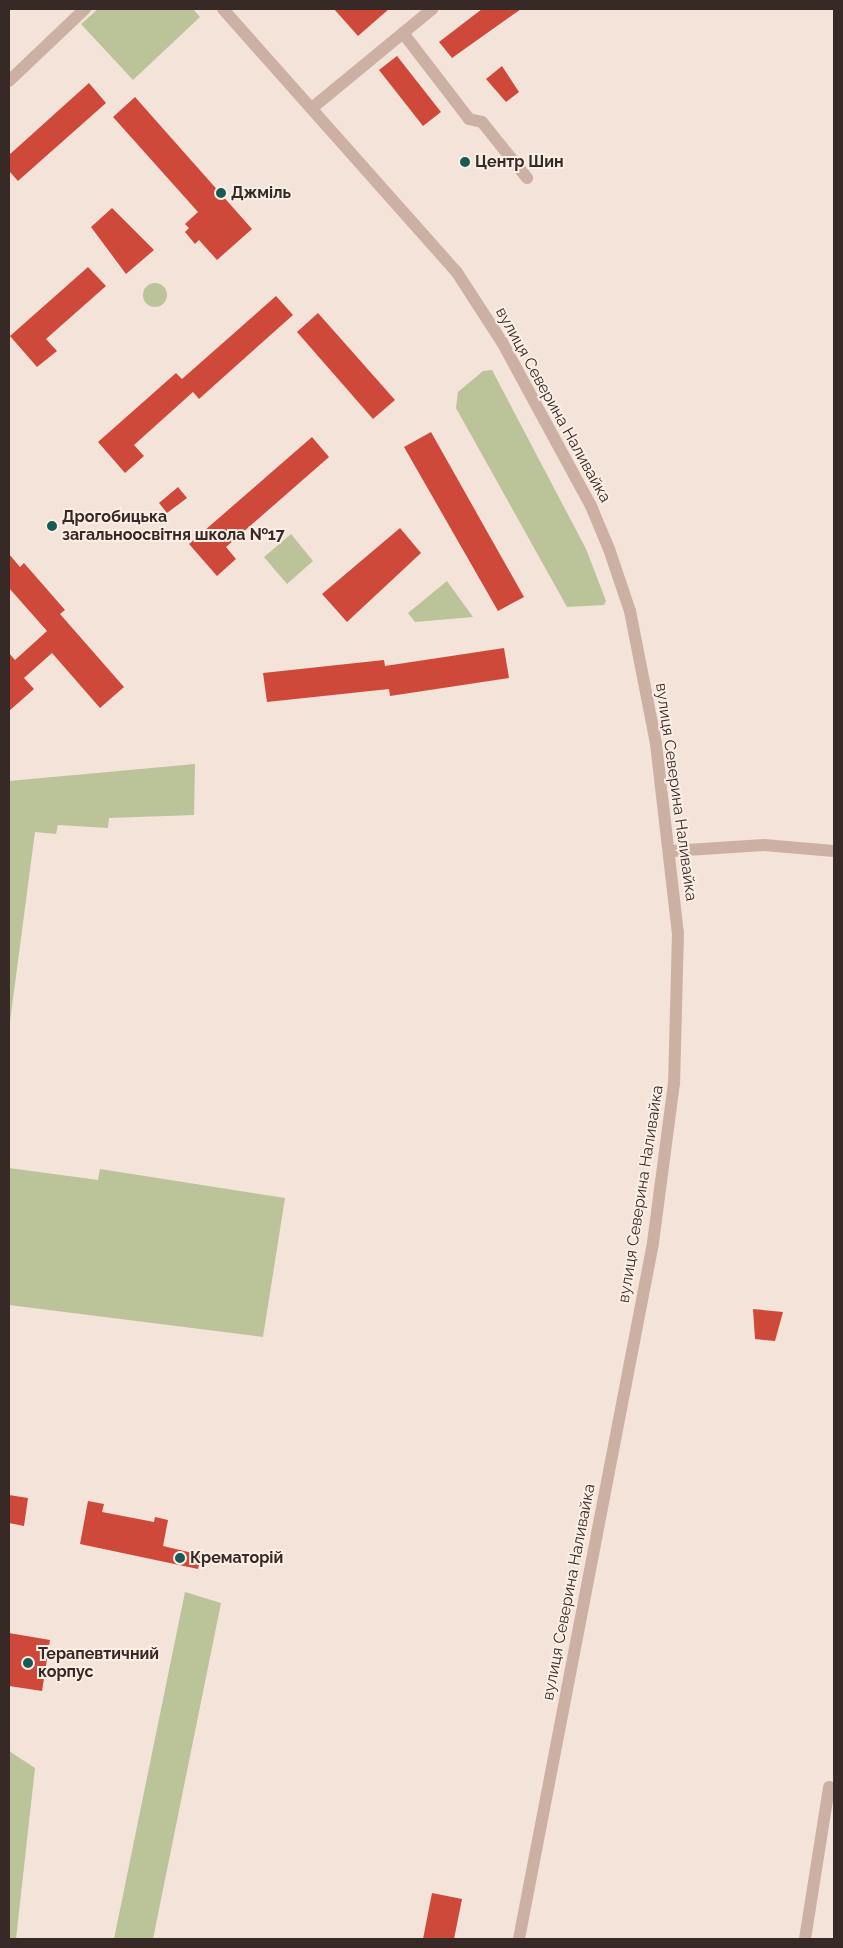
<!DOCTYPE html>
<html>
<head>
<meta charset="utf-8">
<style>
  body { margin:0 }
  #map { position:relative; width:843px; height:1948px; overflow:hidden; background:#f3e3d9; font-family:Raleway,sans-serif }
  div>[style] { position:absolute }
  [style*='--x'] { left:calc(var(--x)*1px); top:calc(var(--y)*1px); width:calc(var(--w)*1px); rotate:calc(var(--a)*1deg) }
  .green>* { inset:0; background:#bbc398 }
  .round { border-radius:50% }
  .building>* { inset:0; background:#cf493b }
  .pedestrian>* { height:12px; margin:-6px; padding:0 6px; transform-origin:6px; border-radius:6px; background:#ccb0a4 }
  .minor>* { height:12px; margin:-6px; padding:0 6px; transform-origin:6px; border-radius:6px; background:#ccb0a4 }
  .tertiary>* { height:12px; margin:-6px; padding:0 6px; transform-origin:6px; border-radius:6px; background:#ccb0a4 }
  .dots>* { width:14px; height:14px; translate:-50% -50%; box-sizing:border-box; border:2px solid #fbeee5; border-radius:50% }
  span { translate:-50% -50%; white-space:nowrap; text-align:center; line-height:1.15; -webkit-text-stroke:4px #fbeee5; paint-order:stroke }
  .poi-label { font-size:16px; color:#372926; font-weight:700 }
  .left { translate:0 -50%; text-align:left }
  .street-label { font-size:16px; color:#372926 }
  .frame { position:absolute; inset:0; border:10px solid #372926; pointer-events:none }
</style>
</head>
<body>
<div id="map">
  <div class="green">
    <i style="clip-path:polygon(98px 9px,193px 9px,200px 17px,133px 80px,81px 24px)"></i>
    <i class="round" style="left:143px;top:283px;width:24px;height:24px"></i>
    <i style="clip-path:polygon(492px 370px,586px 549px,606px 601px,604px 605px,567px 607px,456px 408px,458px 392px,483px 371px)"></i>
    <i style="clip-path:polygon(291px 534px,313px 561px,287px 584px,264px 557px)"></i>
    <i style="clip-path:polygon(447px 581px,473px 617px,415px 622px,408px 613px)"></i>
    <i style="clip-path:polygon(195px 764px,194px 815px,109px 818px,108px 828px,58px 825px,56px 834px,35px 832px,9px 1029px,9px 781px)"></i>
    <i style="clip-path:polygon(9px 1168px,98px 1180px,100px 1169px,285px 1198px,263px 1337px,9px 1305px)"></i>
    <i style="clip-path:polygon(185px 1592px,221px 1603px,153px 1939px,114px 1939px)"></i>
    <i style="clip-path:polygon(9px 1751px,35px 1768px,16px 1939px,9px 1939px)"></i>
  </div>
  <div class="building">
    <i style="clip-path:polygon(334px 9px,389px 9px,358px 36px)"></i>
    <i style="clip-path:polygon(482px 9px,521px 9px,452px 58px,439px 42px)"></i>
    <i style="clip-path:polygon(397px 56px,441px 112px,423px 126px,379px 70px)"></i>
    <i style="clip-path:polygon(502px 66px,519px 92px,506px 102px,486px 79px)"></i>
    <i style="clip-path:polygon(89px 83px,106px 103px,18px 181px,9px 171px,9px 155px)"></i>
    <i style="clip-path:polygon(135px 97px,252px 229px,217px 260px,199px 240px,195px 244px,185px 232px,189px 228px,185px 224px,198px 212px,113px 117px)"></i>
    <i style="clip-path:polygon(112px 208px,154px 250px,126px 274px,91px 227px)"></i>
    <i style="clip-path:polygon(88px 267px,106px 286px,46px 339px,57px 351px,37px 367px,10px 336px)"></i>
    <i style="clip-path:polygon(276px 296px,293px 315px,199px 399px,193px 392px,134px 445px,144px 456px,125px 473px,98px 442px,176px 373px,182px 379px)"></i>
    <i style="clip-path:polygon(318px 313px,395px 400px,373px 419px,297px 332px)"></i>
    <i style="clip-path:polygon(431px 432px,524px 597px,498px 611px,404px 447px)"></i>
    <i style="clip-path:polygon(312px 437px,329px 457px,226px 547px,236px 559px,217px 576px,189px 544px)"></i>
    <i style="clip-path:polygon(178px 487px,187px 498px,167px 513px,159px 503px)"></i>
    <i style="clip-path:polygon(400px 528px,421px 553px,347px 622px,322px 594px)"></i>
    <i style="clip-path:polygon(9px 554px,20px 567px,24px 563px,65px 610px,60px 614px,124px 687px,100px 708px,52px 653px,24px 678px,34px 689px,9px 711px,9px 653px,15px 660px,47px 631px,9px 588px)"></i>
    <i style="clip-path:polygon(504px 648px,509px 678px,390px 696px,389px 689px,267px 702px,263px 673px,384px 660px,385px 666px)"></i>
    <i style="clip-path:polygon(753px 1309px,783px 1312px,775px 1341px,755px 1339px)"></i>
    <i style="clip-path:polygon(9px 1495px,28px 1498px,24px 1526px,9px 1523px)"></i>
    <i style="clip-path:polygon(88px 1501px,104px 1504px,102px 1512px,154px 1522px,155px 1517px,168px 1520px,163px 1546px,201px 1555px,198px 1569px,80px 1544px)"></i>
    <i style="clip-path:polygon(9px 1633px,50px 1640px,42px 1691px,9px 1686px)"></i>
    <i style="clip-path:polygon(432px 1893px,462px 1899px,454px 1939px,423px 1939px)"></i>
  </div>
  <div class="pedestrian">
    <i style="--x:9;--y:81;--w:105;--a:-43.5"></i>
  </div>
  <div class="minor">
    <i style="--x:403;--y:33;--w:108;--a:52.5"></i>
    <i style="--x:469;--y:119;--w:13;--a:13"></i>
    <i style="--x:482;--y:122;--w:72;--a:51.2"></i>
    <i style="--x:312;--y:108;--w:156;--a:-39.5"></i>
    <i style="--x:672;--y:851;--w:92;--a:-3.7"></i>
    <i style="--x:764;--y:845;--w:70;--a:4.9"></i>
    <i style="--x:805;--y:1939;--w:154;--a:-81"></i>
  </div>
  <div class="tertiary">
    <i style="--x:223;--y:9;--w:351;--a:48.4"></i>
    <i style="--x:456;--y:271;--w:85;--a:57.1"></i>
    <i style="--x:502;--y:342;--w:187;--a:61.5"></i>
    <i style="--x:591;--y:506;--w:47;--a:67.3"></i>
    <i style="--x:609;--y:549;--w:65;--a:71.3"></i>
    <i style="--x:630;--y:611;--w:136;--a:78.9"></i>
    <i style="--x:656;--y:744;--w:190;--a:83.4"></i>
    <i style="--x:678;--y:933;--w:150;--a:91.5"></i>
    <i style="--x:674;--y:1083;--w:161;--a:97.5"></i>
    <i style="--x:653;--y:1243;--w:709;--a:100.9"></i>
  </div>
  <div class="dots">
    <i style="left:465px;top:162px;background:#185b56"></i>
    <i style="left:221px;top:193px;background:#185b56"></i>
    <i style="left:52px;top:526px;background:#185b56"></i>
    <i style="left:180px;top:1558px;background:#185b56"></i>
    <i style="left:28px;top:1663px;background:#185b56"></i>
  </div>
  <div class="poi-label">
    <span class="left" style="left:475px;top:162px">Центр Шин</span>
    <span class="left" style="left:231px;top:193px">Джміль</span>
    <span class="left" style="left:62px;top:526px">Дрогобицька<br>загальноосвітня школа №17</span>
    <span class="left" style="left:190px;top:1558px">Крематорій</span>
    <span class="left" style="left:38px;top:1663px">Терапевтичний<br>корпус</span>
  </div>
  <div class="street-label">
    <span style="left:553px;top:405px;rotate:61deg">вулиця Северина Наливайка</span>
    <span style="left:676px;top:792px;rotate:82deg">вулиця Северина Наливайка</span>
    <span style="left:641px;top:1194px;rotate:-81deg">вулиця Северина Наливайка</span>
    <span style="left:569px;top:1592px;rotate:-79deg">вулиця Северина Наливайка</span>
  </div>
  <div class="frame"></div>
</div>
</body>
</html>
